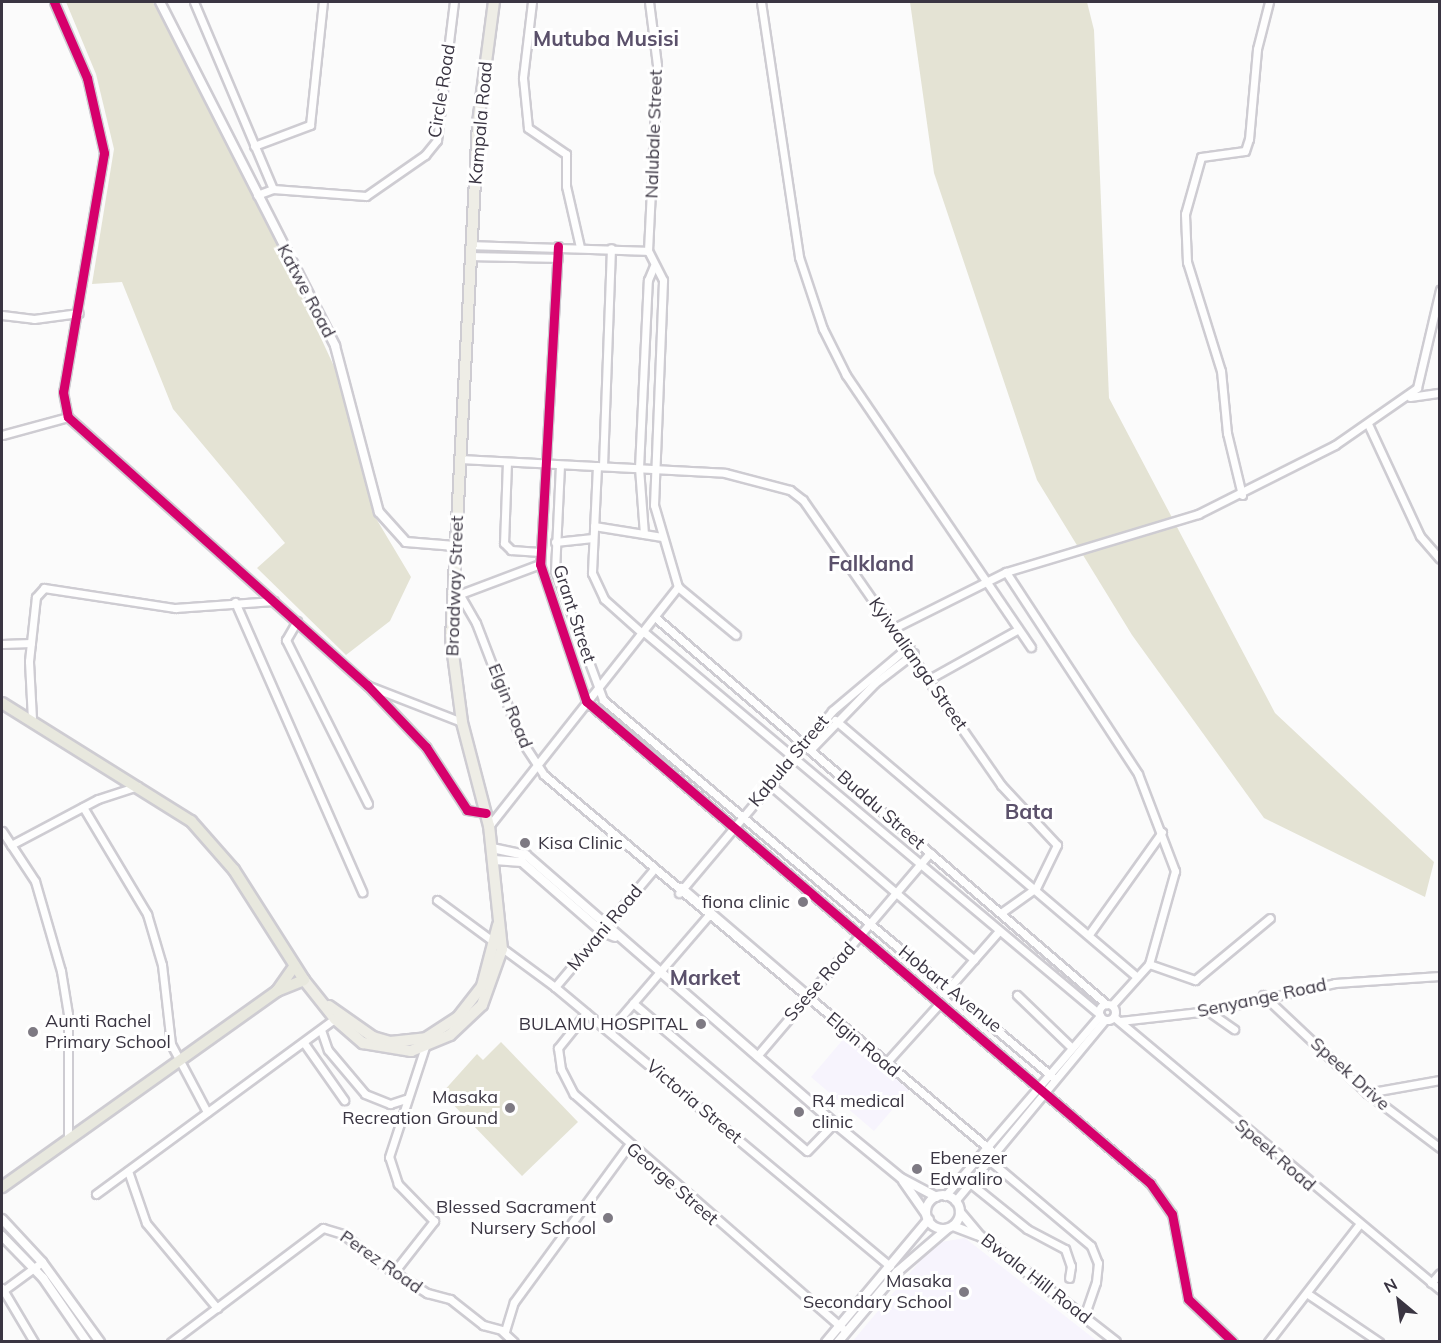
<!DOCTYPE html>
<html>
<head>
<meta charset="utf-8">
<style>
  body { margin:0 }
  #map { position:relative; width:1441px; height:1343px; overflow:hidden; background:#fbfbfb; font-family:Mulish,sans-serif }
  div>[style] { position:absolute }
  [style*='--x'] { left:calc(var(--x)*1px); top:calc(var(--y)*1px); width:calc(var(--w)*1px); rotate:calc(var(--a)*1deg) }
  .built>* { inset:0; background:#f7f4fd }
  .green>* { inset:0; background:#e4e3d4 }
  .roads { filter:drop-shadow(2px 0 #ceccd2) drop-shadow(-2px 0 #ceccd2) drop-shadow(0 2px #ceccd2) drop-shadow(0 -2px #ceccd2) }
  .minor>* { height:7px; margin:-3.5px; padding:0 3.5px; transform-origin:3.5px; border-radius:3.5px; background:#fefefe }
  .minor>.ring { margin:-3.5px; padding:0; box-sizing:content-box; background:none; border:7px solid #fefefe; border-radius:50% }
  .tertiary>* { height:8px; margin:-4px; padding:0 4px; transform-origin:4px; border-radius:4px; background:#fefefe }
  .tertiary>.ring { margin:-4px; padding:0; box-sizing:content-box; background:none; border:8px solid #fefefe; border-radius:50% }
  .primary>* { height:10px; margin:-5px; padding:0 5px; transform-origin:5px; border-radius:5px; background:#eeede6 }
  .trunk>* { height:10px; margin:-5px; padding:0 5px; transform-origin:5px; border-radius:5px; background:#e8e8de }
  .cycleway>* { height:9px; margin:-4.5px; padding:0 4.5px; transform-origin:4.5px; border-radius:4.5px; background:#d6006c }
  .dots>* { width:16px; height:16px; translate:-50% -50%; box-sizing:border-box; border:3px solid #fff; border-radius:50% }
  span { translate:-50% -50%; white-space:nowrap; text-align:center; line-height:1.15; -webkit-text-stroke:6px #fff; paint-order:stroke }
  .street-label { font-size:18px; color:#3a3542 }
  .poi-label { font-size:18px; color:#3a3542 }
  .left { translate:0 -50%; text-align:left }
  .right { translate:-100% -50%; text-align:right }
  .quarter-label { font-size:21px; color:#5b516b; font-weight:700 }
  .frame { position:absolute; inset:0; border:3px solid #3a3542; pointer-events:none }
  .north { position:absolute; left:1369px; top:1271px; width:60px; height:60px; -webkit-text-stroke:4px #fff; paint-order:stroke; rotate:331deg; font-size:16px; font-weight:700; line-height:24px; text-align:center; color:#3a3542 }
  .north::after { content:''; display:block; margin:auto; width:21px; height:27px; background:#3a3542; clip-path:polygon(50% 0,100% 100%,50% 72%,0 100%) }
</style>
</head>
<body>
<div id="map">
  <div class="built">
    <i style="clip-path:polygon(846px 1036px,909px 1090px,874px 1131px,811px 1077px)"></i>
    <i style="clip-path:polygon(965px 1238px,1097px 1341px,852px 1342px,935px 1243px)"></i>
  </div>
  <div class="green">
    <i style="clip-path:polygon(66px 2px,153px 2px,241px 166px,352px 405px,374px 515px,411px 577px,390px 621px,346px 655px,257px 568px,285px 543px,173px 409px,122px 282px,92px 284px,114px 149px,96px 74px)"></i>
    <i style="clip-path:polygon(910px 2px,1087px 2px,1094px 30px,1109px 398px,1275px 713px,1434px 862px,1425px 897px,1264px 818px,1132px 635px,1037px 480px,934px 173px)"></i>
    <i style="clip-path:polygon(501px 1042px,578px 1122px,522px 1176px,442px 1093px,477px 1054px,483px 1060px)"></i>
  </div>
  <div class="roads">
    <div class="minor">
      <i style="--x:54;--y:2;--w:83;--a:66.5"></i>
      <i style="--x:87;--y:78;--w:77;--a:77.2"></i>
      <i style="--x:104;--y:153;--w:242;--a:99.7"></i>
      <i style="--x:63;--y:392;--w:25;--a:79"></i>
      <i style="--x:68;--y:417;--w:402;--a:41.9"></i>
      <i style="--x:367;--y:685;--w:86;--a:46.4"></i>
      <i style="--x:426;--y:747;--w:75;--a:56.9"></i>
      <i style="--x:467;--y:810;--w:19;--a:9"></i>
      <i style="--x:194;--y:2;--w:203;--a:67.1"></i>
      <i style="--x:532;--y:2;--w:77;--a:96.8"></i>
      <i style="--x:523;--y:78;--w:50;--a:84.3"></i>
      <i style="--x:528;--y:128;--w:46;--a:34.4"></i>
      <i style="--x:566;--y:154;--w:32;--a:90"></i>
      <i style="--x:566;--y:186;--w:63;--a:77.1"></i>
      <i style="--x:761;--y:2;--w:258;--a:81.5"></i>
      <i style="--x:799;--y:257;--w:76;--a:71.6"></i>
      <i style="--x:823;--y:329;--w:51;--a:63.4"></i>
      <i style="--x:846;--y:375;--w:329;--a:55.8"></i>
      <i style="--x:254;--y:146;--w:60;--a:-20.6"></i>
      <i style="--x:310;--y:125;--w:124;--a:-84"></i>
      <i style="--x:257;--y:195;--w:17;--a:-21"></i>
      <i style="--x:273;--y:189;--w:93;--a:4.3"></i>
      <i style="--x:366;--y:196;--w:72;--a:-34.8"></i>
      <i style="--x:425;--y:155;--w:19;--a:-51"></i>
      <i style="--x:437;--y:140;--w:139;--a:-83"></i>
      <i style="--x:471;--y:245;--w:177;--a:1.9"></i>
      <i style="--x:558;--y:246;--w:319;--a:93.2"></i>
      <i style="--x:540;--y:564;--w:145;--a:71.4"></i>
      <i style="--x:586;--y:701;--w:742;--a:40.52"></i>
      <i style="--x:1150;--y:1183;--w:38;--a:55"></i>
      <i style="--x:1172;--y:1214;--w:86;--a:79.3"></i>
      <i style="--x:1188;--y:1299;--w:62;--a:43.7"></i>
      <i style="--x:472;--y:256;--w:86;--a:1.3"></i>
      <i style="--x:2;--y:315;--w:32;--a:7"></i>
      <i style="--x:34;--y:319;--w:45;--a:-7.6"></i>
      <i style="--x:1410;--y:397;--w:30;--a:-8"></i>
      <i style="--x:1368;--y:424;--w:123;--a:65.1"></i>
      <i style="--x:1420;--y:536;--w:30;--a:49"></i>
      <i style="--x:2;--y:435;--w:68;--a:-15.3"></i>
      <i style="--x:460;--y:459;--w:265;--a:3"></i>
      <i style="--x:725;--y:473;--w:67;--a:14.7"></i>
      <i style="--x:790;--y:490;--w:16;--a:38"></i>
      <i style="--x:803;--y:500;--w:347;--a:55.2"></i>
      <i style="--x:1001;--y:785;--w:82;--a:47"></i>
      <i style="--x:1057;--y:845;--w:48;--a:116"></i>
      <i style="--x:1036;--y:888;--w:43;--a:144.5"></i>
      <i style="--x:507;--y:462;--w:81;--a:92.1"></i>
      <i style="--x:504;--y:543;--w:10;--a:45"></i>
      <i style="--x:511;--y:550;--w:29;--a:4"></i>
      <i style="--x:560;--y:465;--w:105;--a:92.7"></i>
      <i style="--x:555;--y:570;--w:139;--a:69.7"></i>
      <i style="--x:603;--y:700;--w:590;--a:39.98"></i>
      <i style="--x:597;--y:466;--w:107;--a:92.7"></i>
      <i style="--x:592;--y:573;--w:29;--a:65"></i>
      <i style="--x:604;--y:599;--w:51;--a:41.8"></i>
      <i style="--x:603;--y:466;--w:218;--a:-87.9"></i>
      <i style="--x:1242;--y:495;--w:64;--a:-103.6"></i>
      <i style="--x:1227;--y:433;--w:62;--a:-95.5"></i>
      <i style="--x:1221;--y:371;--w:114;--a:-107.3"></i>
      <i style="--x:1187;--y:262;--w:48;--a:-92.4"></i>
      <i style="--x:1185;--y:214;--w:59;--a:-74.3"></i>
      <i style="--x:1201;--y:157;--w:44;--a:-7.8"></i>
      <i style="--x:1245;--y:151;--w:13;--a:-72"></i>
      <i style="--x:1249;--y:139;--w:90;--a:-84.9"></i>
      <i style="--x:1257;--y:49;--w:49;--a:-75.7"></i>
      <i style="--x:594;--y:526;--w:69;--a:9.2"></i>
      <i style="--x:644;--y:534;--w:66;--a:-94.3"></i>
      <i style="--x:639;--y:468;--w:188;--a:-87.3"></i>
      <i style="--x:648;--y:280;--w:15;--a:-67"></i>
      <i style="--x:555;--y:542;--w:38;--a:-6"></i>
      <i style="--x:1006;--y:572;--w:241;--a:56.8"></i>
      <i style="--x:1138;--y:774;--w:104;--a:69.1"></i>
      <i style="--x:1175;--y:871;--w:97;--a:105.6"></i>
      <i style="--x:1149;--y:964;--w:55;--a:132.1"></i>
      <i style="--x:453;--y:583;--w:46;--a:60.1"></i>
      <i style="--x:476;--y:623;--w:125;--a:69"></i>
      <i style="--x:521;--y:740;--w:42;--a:56.7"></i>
      <i style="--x:544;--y:775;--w:588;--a:40.03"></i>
      <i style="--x:678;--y:587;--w:75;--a:39.6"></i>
      <i style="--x:463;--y:593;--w:82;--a:-20.6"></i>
      <i style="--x:235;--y:602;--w:317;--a:66.3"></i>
      <i style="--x:656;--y:618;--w:593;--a:40.62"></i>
      <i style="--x:297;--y:621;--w:22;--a:120"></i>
      <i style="--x:286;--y:640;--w:183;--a:63.4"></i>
      <i style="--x:892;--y:629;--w:127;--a:-26.6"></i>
      <i style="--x:1006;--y:572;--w:201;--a:-16.8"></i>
      <i style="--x:1198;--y:514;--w:153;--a:-26.7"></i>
      <i style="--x:1335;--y:445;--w:100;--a:-34.8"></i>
      <i style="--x:1417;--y:388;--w:101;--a:-76.8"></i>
      <i style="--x:644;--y:632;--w:593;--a:40"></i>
      <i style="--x:2;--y:644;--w:29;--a:-2"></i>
      <i style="--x:931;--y:678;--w:98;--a:-29.2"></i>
      <i style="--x:369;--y:686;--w:100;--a:21.2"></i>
      <i style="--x:32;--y:719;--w:58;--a:-93"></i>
      <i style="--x:29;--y:661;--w:64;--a:-83.8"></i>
      <i style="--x:36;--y:597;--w:12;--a:-48"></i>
      <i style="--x:44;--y:588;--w:133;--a:8.7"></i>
      <i style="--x:175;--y:608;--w:99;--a:-4"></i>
      <i style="--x:835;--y:720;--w:395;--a:40.4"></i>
      <i style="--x:810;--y:750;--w:93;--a:-45.9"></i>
      <i style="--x:875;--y:683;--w:49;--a:-37.6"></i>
      <i style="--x:769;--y:784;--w:270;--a:40.6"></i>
      <i style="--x:83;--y:807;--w:125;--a:59.1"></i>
      <i style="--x:147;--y:914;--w:53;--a:73.6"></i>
      <i style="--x:162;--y:965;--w:80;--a:83.5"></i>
      <i style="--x:171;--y:1044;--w:77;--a:62.1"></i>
      <i style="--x:489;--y:826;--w:305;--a:-51.7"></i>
      <i style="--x:678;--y:587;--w:85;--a:-106.3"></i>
      <i style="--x:654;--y:505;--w:225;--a:-87.7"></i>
      <i style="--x:663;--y:280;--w:33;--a:-117"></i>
      <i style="--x:648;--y:251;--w:186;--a:-87.2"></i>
      <i style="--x:657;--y:65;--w:64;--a:-97.2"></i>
      <i style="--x:2;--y:831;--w:60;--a:56.6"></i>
      <i style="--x:35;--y:881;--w:94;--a:73.9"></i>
      <i style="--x:61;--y:971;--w:44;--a:80.8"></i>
      <i style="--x:68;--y:1014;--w:126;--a:90"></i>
      <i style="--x:11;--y:845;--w:98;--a:-27.9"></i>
      <i style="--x:98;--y:799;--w:42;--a:-18"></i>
      <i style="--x:681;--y:887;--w:171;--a:40.5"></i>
      <i style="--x:679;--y:893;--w:238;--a:-49.9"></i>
      <i style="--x:832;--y:711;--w:101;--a:-40.2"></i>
      <i style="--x:437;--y:900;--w:147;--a:36.4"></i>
      <i style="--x:555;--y:987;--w:436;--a:39.8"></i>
      <i style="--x:1090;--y:933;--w:124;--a:-54.5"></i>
      <i style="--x:1149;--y:964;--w:49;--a:19.2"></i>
      <i style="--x:1195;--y:980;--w:97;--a:-39.6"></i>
      <i style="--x:555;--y:987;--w:154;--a:-50"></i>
      <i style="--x:948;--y:989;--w:77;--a:-48.7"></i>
      <i style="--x:1017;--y:995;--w:76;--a:43.9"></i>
      <i style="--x:1263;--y:995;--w:143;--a:43.3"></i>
      <i style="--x:1367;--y:1093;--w:91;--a:37"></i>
      <i style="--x:633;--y:1003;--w:228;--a:40.4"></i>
      <i style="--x:807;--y:1151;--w:39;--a:-46"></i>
      <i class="ring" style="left:1099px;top:1004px;width:9px;height:9px"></i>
      <i style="--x:1208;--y:1011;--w:32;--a:35"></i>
      <i style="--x:586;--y:1013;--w:45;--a:128.7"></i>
      <i style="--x:558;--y:1048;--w:21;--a:82"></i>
      <i style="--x:561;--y:1069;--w:28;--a:63"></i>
      <i style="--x:574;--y:1094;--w:356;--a:41.1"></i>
      <i style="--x:1114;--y:1017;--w:425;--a:39.9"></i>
      <i style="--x:1120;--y:1021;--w:89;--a:-6.5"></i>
      <i style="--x:1208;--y:1011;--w:130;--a:-12.4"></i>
      <i style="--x:1335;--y:983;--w:105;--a:-3.8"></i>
      <i style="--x:321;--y:1030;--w:21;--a:71"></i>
      <i style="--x:328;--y:1050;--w:57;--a:49.9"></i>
      <i style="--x:365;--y:1094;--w:27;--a:22"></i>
      <i style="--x:390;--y:1104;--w:16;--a:-18"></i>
      <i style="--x:609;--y:1031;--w:152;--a:-49.3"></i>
      <i style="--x:304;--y:1043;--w:70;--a:54.9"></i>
      <i style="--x:757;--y:1056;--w:267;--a:-49.6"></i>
      <i style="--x:885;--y:1064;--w:82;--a:-48"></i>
      <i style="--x:1367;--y:1093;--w:74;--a:-10.1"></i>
      <i style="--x:989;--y:1160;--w:133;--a:40.1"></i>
      <i style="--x:1091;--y:1246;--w:18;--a:68"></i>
      <i style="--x:1098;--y:1263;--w:19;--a:96"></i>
      <i style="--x:1096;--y:1282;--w:37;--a:109"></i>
      <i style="--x:128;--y:1171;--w:55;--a:70.9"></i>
      <i style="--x:146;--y:1223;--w:111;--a:50.1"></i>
      <i style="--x:970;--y:1183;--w:73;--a:38.9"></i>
      <i style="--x:1027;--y:1229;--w:43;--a:27.8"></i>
      <i style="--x:1065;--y:1249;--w:18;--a:71"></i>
      <i style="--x:1071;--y:1266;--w:12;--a:99"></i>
      <i style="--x:96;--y:1194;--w:300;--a:-36.3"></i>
      <i style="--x:945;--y:1196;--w:238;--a:-49.3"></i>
      <i style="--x:955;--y:1201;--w:235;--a:-50.4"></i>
      <i style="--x:394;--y:1272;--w:65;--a:-51.9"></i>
      <i style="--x:434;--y:1221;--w:52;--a:-134.2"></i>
      <i style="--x:398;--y:1184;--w:28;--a:-108"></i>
      <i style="--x:389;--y:1157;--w:122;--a:-71.9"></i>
      <i style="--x:1431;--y:1283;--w:13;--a:-48"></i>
      <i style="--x:2;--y:1288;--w:63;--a:59.3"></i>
      <i style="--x:4;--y:1290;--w:47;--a:-36.4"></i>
      <i style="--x:1308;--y:1294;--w:86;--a:34.1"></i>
      <i style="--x:502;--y:1331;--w:16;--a:43"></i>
      <i style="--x:171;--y:1342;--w:190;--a:-36.9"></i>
      <i style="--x:323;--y:1228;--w:21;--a:17"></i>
      <i style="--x:343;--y:1234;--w:46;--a:38.9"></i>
      <i style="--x:379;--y:1263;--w:57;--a:32"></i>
      <i style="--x:427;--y:1293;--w:24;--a:15"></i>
      <i style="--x:450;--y:1299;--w:42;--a:38.2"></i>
      <i style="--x:483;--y:1325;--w:23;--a:15"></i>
      <i style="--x:505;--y:1331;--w:30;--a:-73"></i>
      <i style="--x:514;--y:1302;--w:193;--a:-53.8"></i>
      <i style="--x:1268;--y:1342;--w:147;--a:-52.2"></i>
    </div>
    <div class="tertiary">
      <i style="--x:160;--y:2;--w:386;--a:63"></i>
      <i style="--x:335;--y:346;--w:172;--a:75.2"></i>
      <i style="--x:379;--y:512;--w:40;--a:48"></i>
      <i style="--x:406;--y:542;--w:49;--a:4.7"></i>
      <i style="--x:492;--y:848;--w:35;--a:12"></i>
      <i style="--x:526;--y:855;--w:408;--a:41"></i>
      <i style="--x:834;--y:1123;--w:87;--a:39.4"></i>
      <i style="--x:901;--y:1178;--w:40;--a:28"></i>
      <i style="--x:494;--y:860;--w:28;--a:4"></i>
      <i style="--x:522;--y:862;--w:105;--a:41.1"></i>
      <i style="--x:601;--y:931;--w:15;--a:23"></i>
      <i style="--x:903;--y:1181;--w:40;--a:55.1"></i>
      <i class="ring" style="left:926px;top:1195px;width:26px;height:26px"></i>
      <i style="--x:960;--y:1212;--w:31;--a:50"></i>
      <i style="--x:980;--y:1236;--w:172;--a:37.9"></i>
      <i style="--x:2;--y:1219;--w:59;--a:47.1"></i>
      <i style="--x:42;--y:1262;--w:99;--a:54.1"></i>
      <i style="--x:953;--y:1226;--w:26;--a:21"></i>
      <i style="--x:2;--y:1236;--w:59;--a:45.7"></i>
      <i style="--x:43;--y:1278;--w:78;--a:55.5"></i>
      <i style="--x:826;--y:1342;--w:160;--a:-50.1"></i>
      <i style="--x:838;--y:1342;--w:92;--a:-49.9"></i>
      <i style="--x:897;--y:1272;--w:66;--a:-40.7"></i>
    </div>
    <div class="primary">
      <i style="--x:304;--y:980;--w:50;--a:51.5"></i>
      <i style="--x:335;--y:1019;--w:37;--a:41"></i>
      <i style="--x:363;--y:1043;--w:49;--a:9.5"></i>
      <i style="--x:411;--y:1051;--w:42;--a:-22.3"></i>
      <i style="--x:450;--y:1035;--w:44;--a:-43.2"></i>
      <i style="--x:482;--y:1005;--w:59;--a:-70.3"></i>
      <i style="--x:502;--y:949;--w:124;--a:-96"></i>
      <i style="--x:489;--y:826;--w:107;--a:-104.6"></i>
      <i style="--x:462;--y:722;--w:85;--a:-97.5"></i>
      <i style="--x:451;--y:638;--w:516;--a:-87"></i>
      <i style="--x:478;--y:123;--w:122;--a:-82.5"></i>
      <i style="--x:329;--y:1006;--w:54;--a:35.2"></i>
      <i style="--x:373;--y:1037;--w:18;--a:16"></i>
      <i style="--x:390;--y:1042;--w:36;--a:-6"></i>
      <i style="--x:426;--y:1038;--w:38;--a:-33"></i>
      <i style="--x:458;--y:1017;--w:39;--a:-52"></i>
      <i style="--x:482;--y:986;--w:63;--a:-75.3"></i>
    </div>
    <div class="trunk">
      <i style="--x:2;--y:703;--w:223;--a:32"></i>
      <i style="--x:191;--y:821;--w:65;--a:48.7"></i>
      <i style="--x:234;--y:870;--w:130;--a:57.5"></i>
      <i style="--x:304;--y:980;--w:29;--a:158"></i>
      <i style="--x:277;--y:991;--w:338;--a:144.5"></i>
      <i style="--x:277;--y:991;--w:29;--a:-55"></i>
    </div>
  </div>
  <div class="cycleway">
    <i style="--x:54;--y:2;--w:83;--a:66.5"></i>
    <i style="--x:87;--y:78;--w:77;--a:77.2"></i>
    <i style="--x:104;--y:153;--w:242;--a:99.7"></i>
    <i style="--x:63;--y:392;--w:25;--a:79"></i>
    <i style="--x:68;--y:417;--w:402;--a:41.9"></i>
    <i style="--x:367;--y:685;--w:86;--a:46.4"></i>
    <i style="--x:426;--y:747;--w:75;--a:56.9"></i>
    <i style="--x:467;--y:810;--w:19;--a:9"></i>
    <i style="--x:558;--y:246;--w:319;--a:93.2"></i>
    <i style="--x:540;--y:564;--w:145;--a:71.4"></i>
    <i style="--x:586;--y:701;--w:742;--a:40.52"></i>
    <i style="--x:1150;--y:1183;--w:38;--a:55"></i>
    <i style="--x:1172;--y:1214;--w:86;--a:79.3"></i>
    <i style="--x:1188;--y:1299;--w:62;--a:43.7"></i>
  </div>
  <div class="dots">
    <i style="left:525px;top:843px;background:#7e7a83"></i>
    <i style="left:803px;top:902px;background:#7e7a83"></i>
    <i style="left:701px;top:1024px;background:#7e7a83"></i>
    <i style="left:33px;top:1032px;background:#7e7a83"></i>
    <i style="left:510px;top:1108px;background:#7e7a83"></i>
    <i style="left:799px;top:1112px;background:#7e7a83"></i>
    <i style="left:917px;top:1169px;background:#7e7a83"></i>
    <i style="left:608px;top:1218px;background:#7e7a83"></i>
    <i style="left:964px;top:1292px;background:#7e7a83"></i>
  </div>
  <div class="street-label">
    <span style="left:442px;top:91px;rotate:-81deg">Circle Road</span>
    <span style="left:481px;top:123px;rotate:-85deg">Kampala Road</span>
    <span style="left:654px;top:134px;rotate:-88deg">Nalubale Street</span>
    <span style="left:306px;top:291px;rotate:62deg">Katwe Road</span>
    <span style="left:455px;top:586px;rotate:-88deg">Broadway Street</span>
    <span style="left:574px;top:614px;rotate:72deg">Grant Street</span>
    <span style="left:918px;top:664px;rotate:55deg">Kyiwalianga Street</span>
    <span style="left:510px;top:706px;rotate:68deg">Elgin Road</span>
    <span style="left:789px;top:761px;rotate:-50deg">Kabula Street</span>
    <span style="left:881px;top:810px;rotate:41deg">Buddu Street</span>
    <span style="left:605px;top:928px;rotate:-50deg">Mwani Road</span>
    <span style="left:820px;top:982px;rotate:-49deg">Ssese Road</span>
    <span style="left:950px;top:989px;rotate:39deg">Hobart Avenue</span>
    <span style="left:1262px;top:998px;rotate:-12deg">Senyange Road</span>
    <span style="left:863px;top:1045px;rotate:40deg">Elgin Road</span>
    <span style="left:1350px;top:1074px;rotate:42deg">Speek Drive</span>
    <span style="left:694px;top:1102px;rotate:40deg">Victoria Street</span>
    <span style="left:1275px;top:1155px;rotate:41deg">Speek Road</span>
    <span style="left:672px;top:1184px;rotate:41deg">George Street</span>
    <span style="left:381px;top:1262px;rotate:35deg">Perez Road</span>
    <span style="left:1036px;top:1279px;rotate:38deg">Bwala Hill Road</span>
  </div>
  <div class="poi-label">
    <span class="left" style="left:538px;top:843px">Kisa Clinic</span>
    <span class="right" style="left:790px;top:902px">fiona clinic</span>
    <span class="left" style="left:45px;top:1032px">Aunti Rachel<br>Primary School</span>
    <span class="right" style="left:688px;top:1024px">BULAMU HOSPITAL</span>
    <span class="right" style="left:498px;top:1108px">Masaka<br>Recreation Ground</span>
    <span class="left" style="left:812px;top:1112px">R4 medical<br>clinic</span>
    <span class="left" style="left:930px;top:1169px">Ebenezer<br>Edwaliro</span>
    <span class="right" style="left:596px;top:1218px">Blessed Sacrament<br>Nursery School</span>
    <span class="right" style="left:952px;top:1292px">Masaka<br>Secondary School</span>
  </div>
  <div class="quarter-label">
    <span style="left:606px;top:38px">Mutuba Musisi</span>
    <span style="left:871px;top:563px">Falkland</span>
    <span style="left:1029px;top:811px">Bata</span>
    <span style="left:705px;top:977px">Market</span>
  </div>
  <div class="frame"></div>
  <div class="north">N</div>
</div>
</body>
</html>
